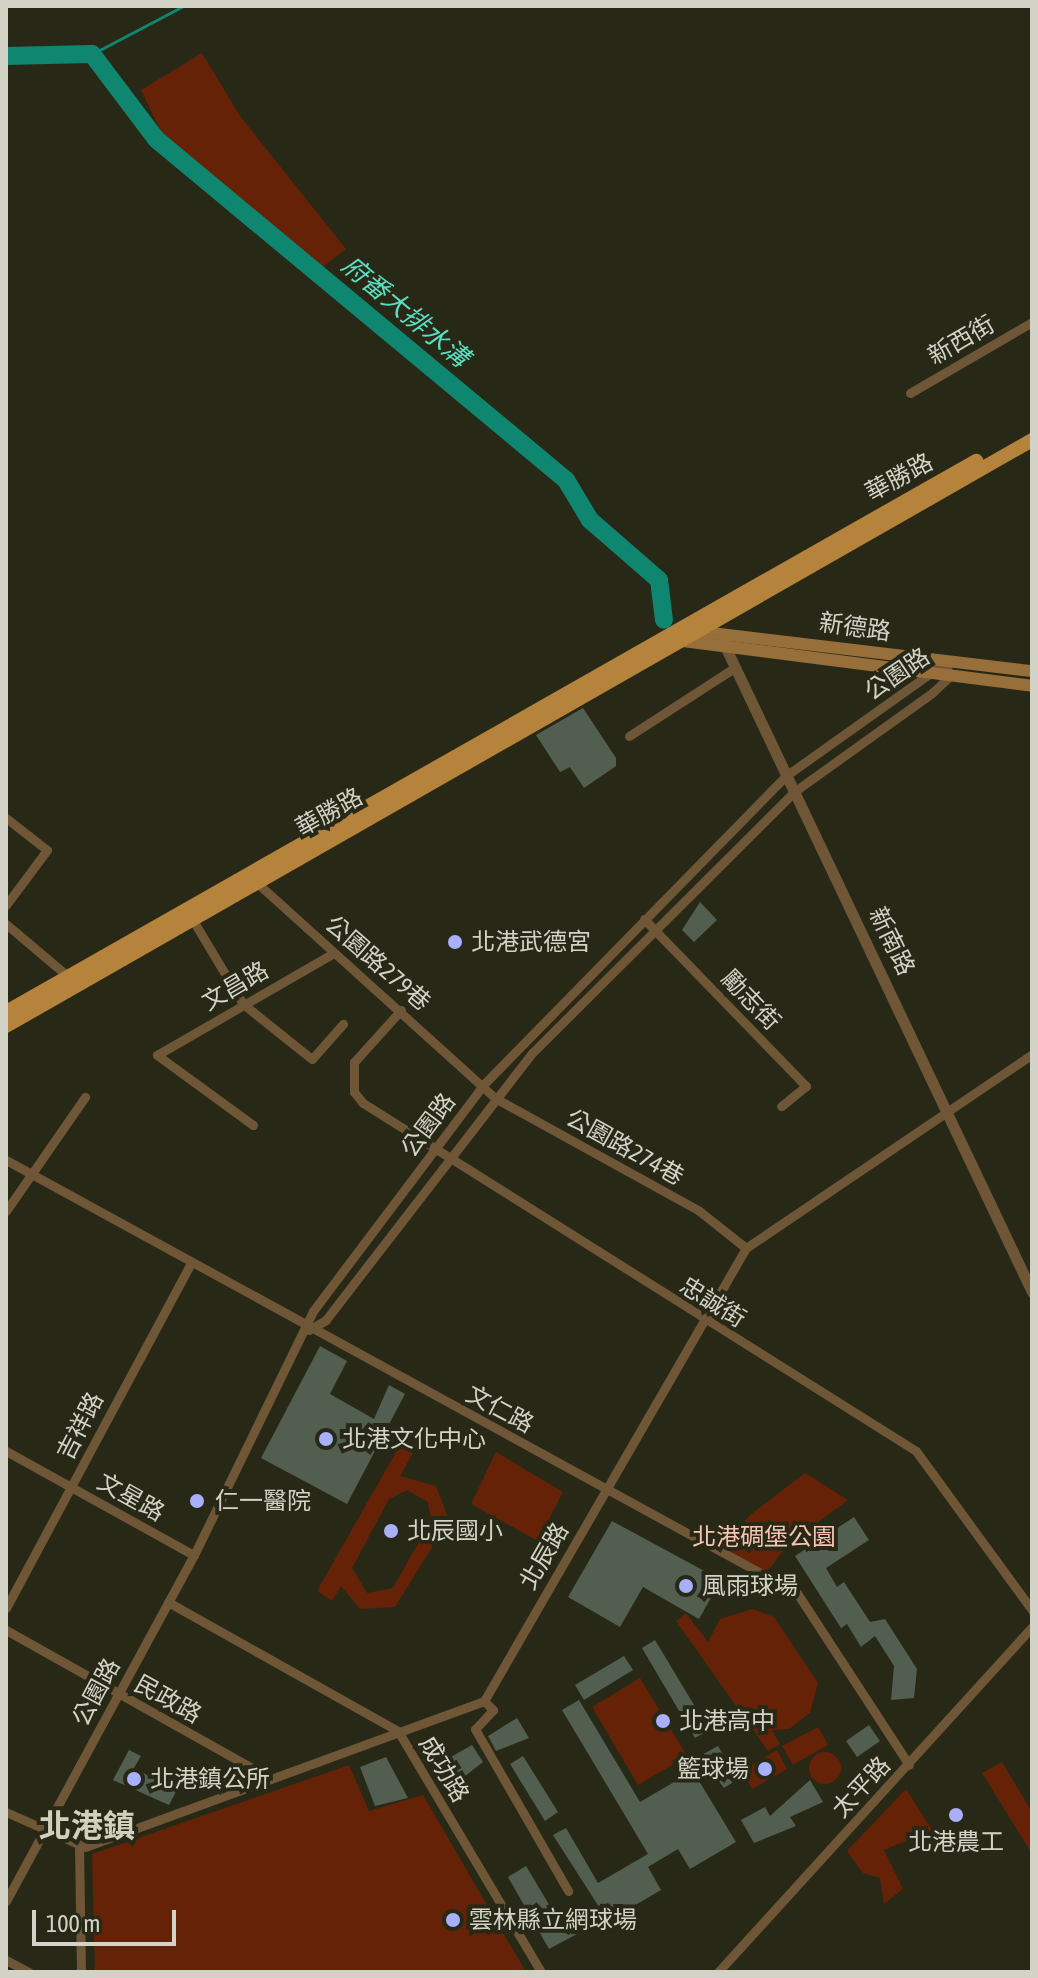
<!DOCTYPE html>
<html>
<head>
<meta charset="utf-8">
<style>
  body { margin:0 }
  #map { position:relative; width:1038px; height:1978px; overflow:hidden; background:#282817; font-family:"Asap Condensed","Noto Sans TC",sans-serif }
  div>[style] { position:absolute }
  [style*='--x'] { left:calc(var(--x)*1px); top:calc(var(--y)*1px); width:calc(var(--w)*1px); rotate:calc(var(--a)*1deg) }
  .green>* { inset:0; background:#662207 }
  .round { border-radius:50% }
  .stream>* { height:3px; margin:-1.5px; padding:0 1.5px; transform-origin:1.5px; border-radius:1.5px; background:#0f8670 }
  .river>* { height:18px; margin:-9px; padding:0 9px; transform-origin:9px; border-radius:9px; background:#0f8670 }
  .building>* { inset:0; background:#525f50 }
  .minor>* { height:9px; margin:-4.5px; padding:0 4.5px; transform-origin:4.5px; border-radius:4.5px; background:#6e5636 }
  .tertiary>* { height:11px; margin:-5.5px; padding:0 5.5px; transform-origin:5.5px; border-radius:5.5px; background:#6e5636 }
  .secondary>* { height:12px; margin:-6px; padding:0 6px; transform-origin:6px; border-radius:6px; background:#966f3a }
  .primary>* { height:14px; margin:-7px; padding:0 7px; transform-origin:7px; border-radius:7px; background:#b5833c }
  .dots>* { width:22px; height:22px; translate:-50% -50%; box-sizing:border-box; border:4px solid #282817; border-radius:50% }
  span { translate:-50% -50%; white-space:nowrap; text-align:center; line-height:1.15; -webkit-text-stroke:8px #282817; paint-order:stroke }
  .street-label { font-size:24px; color:#d2d2c7 }
  .poi-label { font-size:24px; color:#d2d2c7 }
  .left { translate:0 -50%; text-align:left }
  .right { translate:-100% -50%; text-align:right }
  .park-label { font-size:24px; color:#f7c4b4 }
  .water-label { font-size:26px; color:#59dec1; font-style:italic }
  .district-label { font-size:32px; color:#d1d1bb; font-weight:700 }
  .frame { position:absolute; inset:0; border:8px solid #d2d2c7; pointer-events:none }
  .scale { position:absolute; left:32px; top:1910px; width:144px; height:36px; box-sizing:border-box; border:4px solid #d2d2c7; border-top:0; padding-left:10px; font-size:24px; line-height:28px; white-space:nowrap; color:#d2d2c7; -webkit-text-stroke:6px #282817; paint-order:stroke }
</style>
</head>
<body>
<div id="map">
  <div class="green">
    <i style="clip-path:polygon(202px 53px,240px 116px,346px 249px,320px 269px,164px 138px,141px 90px)"></i>
    <i style="clip-path:polygon(evenodd,400px 1445px,414px 1451px,400px 1476px,436px 1486px,449px 1520px,395px 1607px,360px 1609px,341px 1586px,332px 1601px,317px 1591px,400px 1445px,407px 1490px,428px 1502px,431px 1520px,393px 1588px,367px 1593px,352px 1568px,389px 1499px,407px 1490px)"></i>
    <i style="clip-path:polygon(496px 1452px,563px 1492px,538px 1541px,471px 1504px)"></i>
    <i style="clip-path:polygon(805px 1473px,848px 1500px,788px 1544px,765px 1575px,721px 1551px,750px 1515px)"></i>
    <i style="clip-path:polygon(752px 1609px,774px 1617px,818px 1683px,810px 1713px,789px 1729px,772px 1730px,780px 1744px,768px 1751px,676px 1621px,686px 1613px,708px 1642px,720px 1619px)"></i>
    <i style="clip-path:polygon(640px 1678px,687px 1756px,638px 1785px,592px 1707px)"></i>
    <i style="clip-path:polygon(818px 1727px,828px 1745px,793px 1765px,782px 1746px)"></i>
    <i style="clip-path:polygon(777px 1750px,787px 1769px,752px 1789px,742px 1770px)"></i>
    <i class="round" style="left:809px;top:1752px;width:32px;height:32px"></i>
    <i style="clip-path:polygon(1002px 1762px,1032px 1812px,1032px 1854px,982px 1773px)"></i>
    <i style="clip-path:polygon(349px 1765px,369px 1811px,423px 1795px,526px 1972px,95px 1972px,92px 1854px)"></i>
    <i style="clip-path:polygon(906px 1789px,932px 1830px,884px 1850px,903px 1889px,884px 1904px,880px 1878px,863px 1873px,847px 1851px)"></i>
  </div>
  <div class="stream">
    <i style="--x:92;--y:54;--w:103;--a:-27.8"></i>
  </div>
  <div class="river">
    <i style="--x:6;--y:56;--w:86;--a:-1.3"></i>
    <i style="--x:92;--y:54;--w:106;--a:53"></i>
    <i style="--x:156;--y:139;--w:533;--a:39.75"></i>
    <i style="--x:566;--y:480;--w:47;--a:59"></i>
    <i style="--x:590;--y:520;--w:91;--a:41"></i>
    <i style="--x:659;--y:580;--w:40;--a:82.9"></i>
  </div>
  <div class="building">
    <i style="clip-path:polygon(583px 708px,616px 758px,616px 766px,584px 788px,570px 767px,560px 772px,536px 735px)"></i>
    <i style="clip-path:polygon(700px 902px,717px 920px,694px 942px,682px 930px)"></i>
    <i style="clip-path:polygon(320px 1346px,347px 1361px,330px 1394px,374px 1419px,389px 1385px,405px 1394px,347px 1504px,261px 1458px)"></i>
    <i style="clip-path:polygon(854px 1517px,869px 1540px,826px 1568px,837px 1587px,844px 1582px,870px 1622px,885px 1619px,917px 1669px,914px 1698px,891px 1700px,894px 1666px,875px 1636px,861px 1647px,847px 1624px,841px 1628px,795px 1556px)"></i>
    <i style="clip-path:polygon(612px 1521px,721px 1580px,699px 1619px,643px 1587px,620px 1627px,568px 1597px)"></i>
    <i style="clip-path:polygon(655px 1640px,709px 1730px,695px 1738px,642px 1648px)"></i>
    <i style="clip-path:polygon(624px 1656px,633px 1670px,584px 1700px,575px 1685px)"></i>
    <i style="clip-path:polygon(579px 1700px,640px 1802px,693px 1771px,736px 1842px,690px 1869px,678px 1849px,648px 1867px,661px 1890px,608px 1921px,553px 1835px,566px 1828px,598px 1883px,648px 1854px,562px 1710px)"></i>
    <i style="clip-path:polygon(517px 1718px,529px 1738px,496px 1751px,488px 1736px)"></i>
    <i style="clip-path:polygon(869px 1725px,880px 1741px,857px 1757px,846px 1741px)"></i>
    <i style="clip-path:polygon(472px 1745px,483px 1762px,455px 1784px,442px 1762px)"></i>
    <i style="clip-path:polygon(718px 1746px,738px 1779px,724px 1788px,700px 1756px)"></i>
    <i style="clip-path:polygon(129px 1750px,141px 1756px,134px 1768px,160px 1782px,166px 1771px,184px 1777px,169px 1805px,113px 1780px)"></i>
    <i style="clip-path:polygon(523px 1756px,558px 1812px,545px 1821px,510px 1764px)"></i>
    <i style="clip-path:polygon(386px 1757px,408px 1798px,375px 1806px,360px 1767px)"></i>
    <i style="clip-path:polygon(810px 1780px,823px 1802px,790px 1817px,796px 1826px,754px 1843px,741px 1820px,765px 1807px,770px 1816px)"></i>
    <i style="clip-path:polygon(526px 1866px,560px 1923px,575px 1914px,588px 1928px,549px 1949px,508px 1877px)"></i>
  </div>
  <div class="minor">
    <i style="--x:910;--y:393;--w:141;--a:-30.2"></i>
    <i style="--x:629;--y:736;--w:125;--a:-32.9"></i>
    <i style="--x:6;--y:818;--w:52;--a:38"></i>
    <i style="--x:47;--y:850;--w:69;--a:126.7"></i>
    <i style="--x:255;--y:881;--w:324;--a:42.1"></i>
    <i style="--x:495;--y:1098;--w:232;--a:28.9"></i>
    <i style="--x:698;--y:1210;--w:61;--a:38.4"></i>
    <i style="--x:191;--y:917;--w:101;--a:59.1"></i>
    <i style="--x:243;--y:1004;--w:88;--a:38.6"></i>
    <i style="--x:312;--y:1059;--w:47;--a:-48.5"></i>
    <i style="--x:644;--y:919;--w:233;--a:45.9"></i>
    <i style="--x:806;--y:1086;--w:32;--a:141"></i>
    <i style="--x:6;--y:924;--w:84;--a:40.2"></i>
    <i style="--x:401;--y:1010;--w:70;--a:132.1"></i>
    <i style="--x:354;--y:1062;--w:30;--a:90"></i>
    <i style="--x:354;--y:1092;--w:14;--a:51"></i>
    <i style="--x:363;--y:1103;--w:653;--a:32.18"></i>
    <i style="--x:916;--y:1451;--w:197;--a:53.9"></i>
    <i style="--x:253;--y:1125;--w:119;--a:-143.9"></i>
    <i style="--x:157;--y:1055;--w:204;--a:-30"></i>
    <i style="--x:6;--y:1160;--w:902;--a:28.7"></i>
    <i style="--x:797;--y:1593;--w:205;--a:56.9"></i>
    <i style="--x:6;--y:1211;--w:139;--a:-55.3"></i>
    <i style="--x:6;--y:1451;--w:215;--a:29"></i>
    <i style="--x:168;--y:1602;--w:264;--a:29.3"></i>
    <i style="--x:398;--y:1731;--w:280;--a:59.3"></i>
    <i style="--x:6;--y:1608;--w:391;--a:-61.8"></i>
    <i style="--x:6;--y:1630;--w:303;--a:29.3"></i>
    <i style="--x:484;--y:1701;--w:13;--a:45"></i>
    <i style="--x:493;--y:1710;--w:26;--a:133"></i>
    <i style="--x:475;--y:1729;--w:187;--a:60.1"></i>
    <i style="--x:6;--y:1812;--w:86;--a:23.9"></i>
    <i style="--x:85;--y:1847;--w:425;--a:-20.1"></i>
    <i style="--x:484;--y:1701;--w:523;--a:-59.96"></i>
    <i style="--x:746;--y:1248;--w:346;--a:-34.1"></i>
    <i style="--x:79;--y:1845;--w:127;--a:89.1"></i>
    <i style="--x:6;--y:1901;--w:394;--a:-61.5"></i>
    <i style="--x:194;--y:1555;--w:271;--a:-64"></i>
    <i style="--x:313;--y:1311;--w:286;--a:-53"></i>
    <i style="--x:485;--y:1083;--w:431;--a:-45.6"></i>
    <i style="--x:787;--y:775;--w:195;--a:-35.4"></i>
    <i style="--x:946;--y:662;--w:15;--a:79"></i>
    <i style="--x:949;--y:677;--w:23;--a:137"></i>
    <i style="--x:932;--y:693;--w:168;--a:144.4"></i>
    <i style="--x:795;--y:791;--w:371;--a:135.1"></i>
    <i style="--x:532;--y:1053;--w:337;--a:127.7"></i>
    <i style="--x:326;--y:1320;--w:20;--a:150"></i>
    <i style="--x:6;--y:1960;--w:26;--a:28"></i>
    <i style="--x:718;--y:1972;--w:466;--a:-47.7"></i>
  </div>
  <div class="tertiary">
    <i style="--x:723;--y:642;--w:720;--a:64.57"></i>
  </div>
  <div class="secondary">
    <i style="--x:695;--y:631;--w:339;--a:6.8"></i>
    <i style="--x:675;--y:640;--w:360;--a:7.3"></i>
  </div>
  <div class="primary">
    <i style="--x:6;--y:1012;--w:1116;--a:-29.6"></i>
    <i style="--x:6;--y:1026;--w:1182;--a:-29.73"></i>
  </div>
  <div class="dots">
    <i style="left:455px;top:942px;background:#a8b0fc"></i>
    <i style="left:326px;top:1439px;background:#a8b0fc"></i>
    <i style="left:197px;top:1501px;background:#a8b0fc"></i>
    <i style="left:391px;top:1531px;background:#a8b0fc"></i>
    <i style="left:686px;top:1586px;background:#a8b0fc"></i>
    <i style="left:663px;top:1721px;background:#a8b0fc"></i>
    <i style="left:765px;top:1769px;background:#a8b0fc"></i>
    <i style="left:134px;top:1779px;background:#a8b0fc"></i>
    <i style="left:956px;top:1815px;background:#a8b0fc"></i>
    <i style="left:453px;top:1920px;background:#a8b0fc"></i>
  </div>
  <div class="street-label">
    <span style="left:961px;top:340px;rotate:-30deg">新西街</span>
    <span style="left:899px;top:477px;rotate:-28deg">華勝路</span>
    <span style="left:855px;top:627px;rotate:8deg">新德路</span>
    <span style="left:897px;top:674px;rotate:-34deg">公園路</span>
    <span style="left:329px;top:812px;rotate:-29deg">華勝路</span>
    <span style="left:892px;top:941px;rotate:64deg">新南路</span>
    <span style="left:378px;top:963px;rotate:41deg">公園路279巷</span>
    <span style="left:235px;top:986px;rotate:-30deg">文昌路</span>
    <span style="left:751px;top:1000px;rotate:46deg">勵志街</span>
    <span style="left:428px;top:1125px;rotate:-53deg">公園路</span>
    <span style="left:625px;top:1147px;rotate:29deg">公園路274巷</span>
    <span style="left:713px;top:1302px;rotate:32deg">忠誠街</span>
    <span style="left:500px;top:1409px;rotate:28deg">文仁路</span>
    <span style="left:80px;top:1426px;rotate:-63deg">吉祥路</span>
    <span style="left:131px;top:1497px;rotate:29deg">文星路</span>
    <span style="left:544px;top:1556px;rotate:-60deg">北辰路</span>
    <span style="left:96px;top:1692px;rotate:-62deg">公園路</span>
    <span style="left:168px;top:1699px;rotate:29deg">民政路</span>
    <span style="left:444px;top:1769px;rotate:59deg">成功路</span>
    <span style="left:861px;top:1787px;rotate:-47deg">太平路</span>
  </div>
  <div class="poi-label">
    <span class="left" style="left:471px;top:942px">北港武德宮</span>
    <span class="left" style="left:342px;top:1439px">北港文化中心</span>
    <span class="left" style="left:215px;top:1501px">仁一醫院</span>
    <span class="left" style="left:407px;top:1531px">北辰國小</span>
    <span class="left" style="left:702px;top:1586px">風雨球場</span>
    <span class="left" style="left:679px;top:1721px">北港高中</span>
    <span class="right" style="left:749px;top:1769px">籃球場</span>
    <span class="left" style="left:150px;top:1779px">北港鎮公所</span>
    <span style="left:956px;top:1842px">北港農工</span>
    <span class="left" style="left:469px;top:1920px">雲林縣立網球場</span>
  </div>
  <div class="park-label">
    <span style="left:764px;top:1537px">北港碉堡公園</span>
  </div>
  <div class="water-label">
    <span style="left:405px;top:312px;rotate:40deg">府番大排水溝</span>
  </div>
  <div class="district-label">
    <span style="left:87px;top:1826px">北港鎮</span>
  </div>
  <div class="frame"></div>
  <div class="scale">100 m</div>
</div>
</body>
</html>
